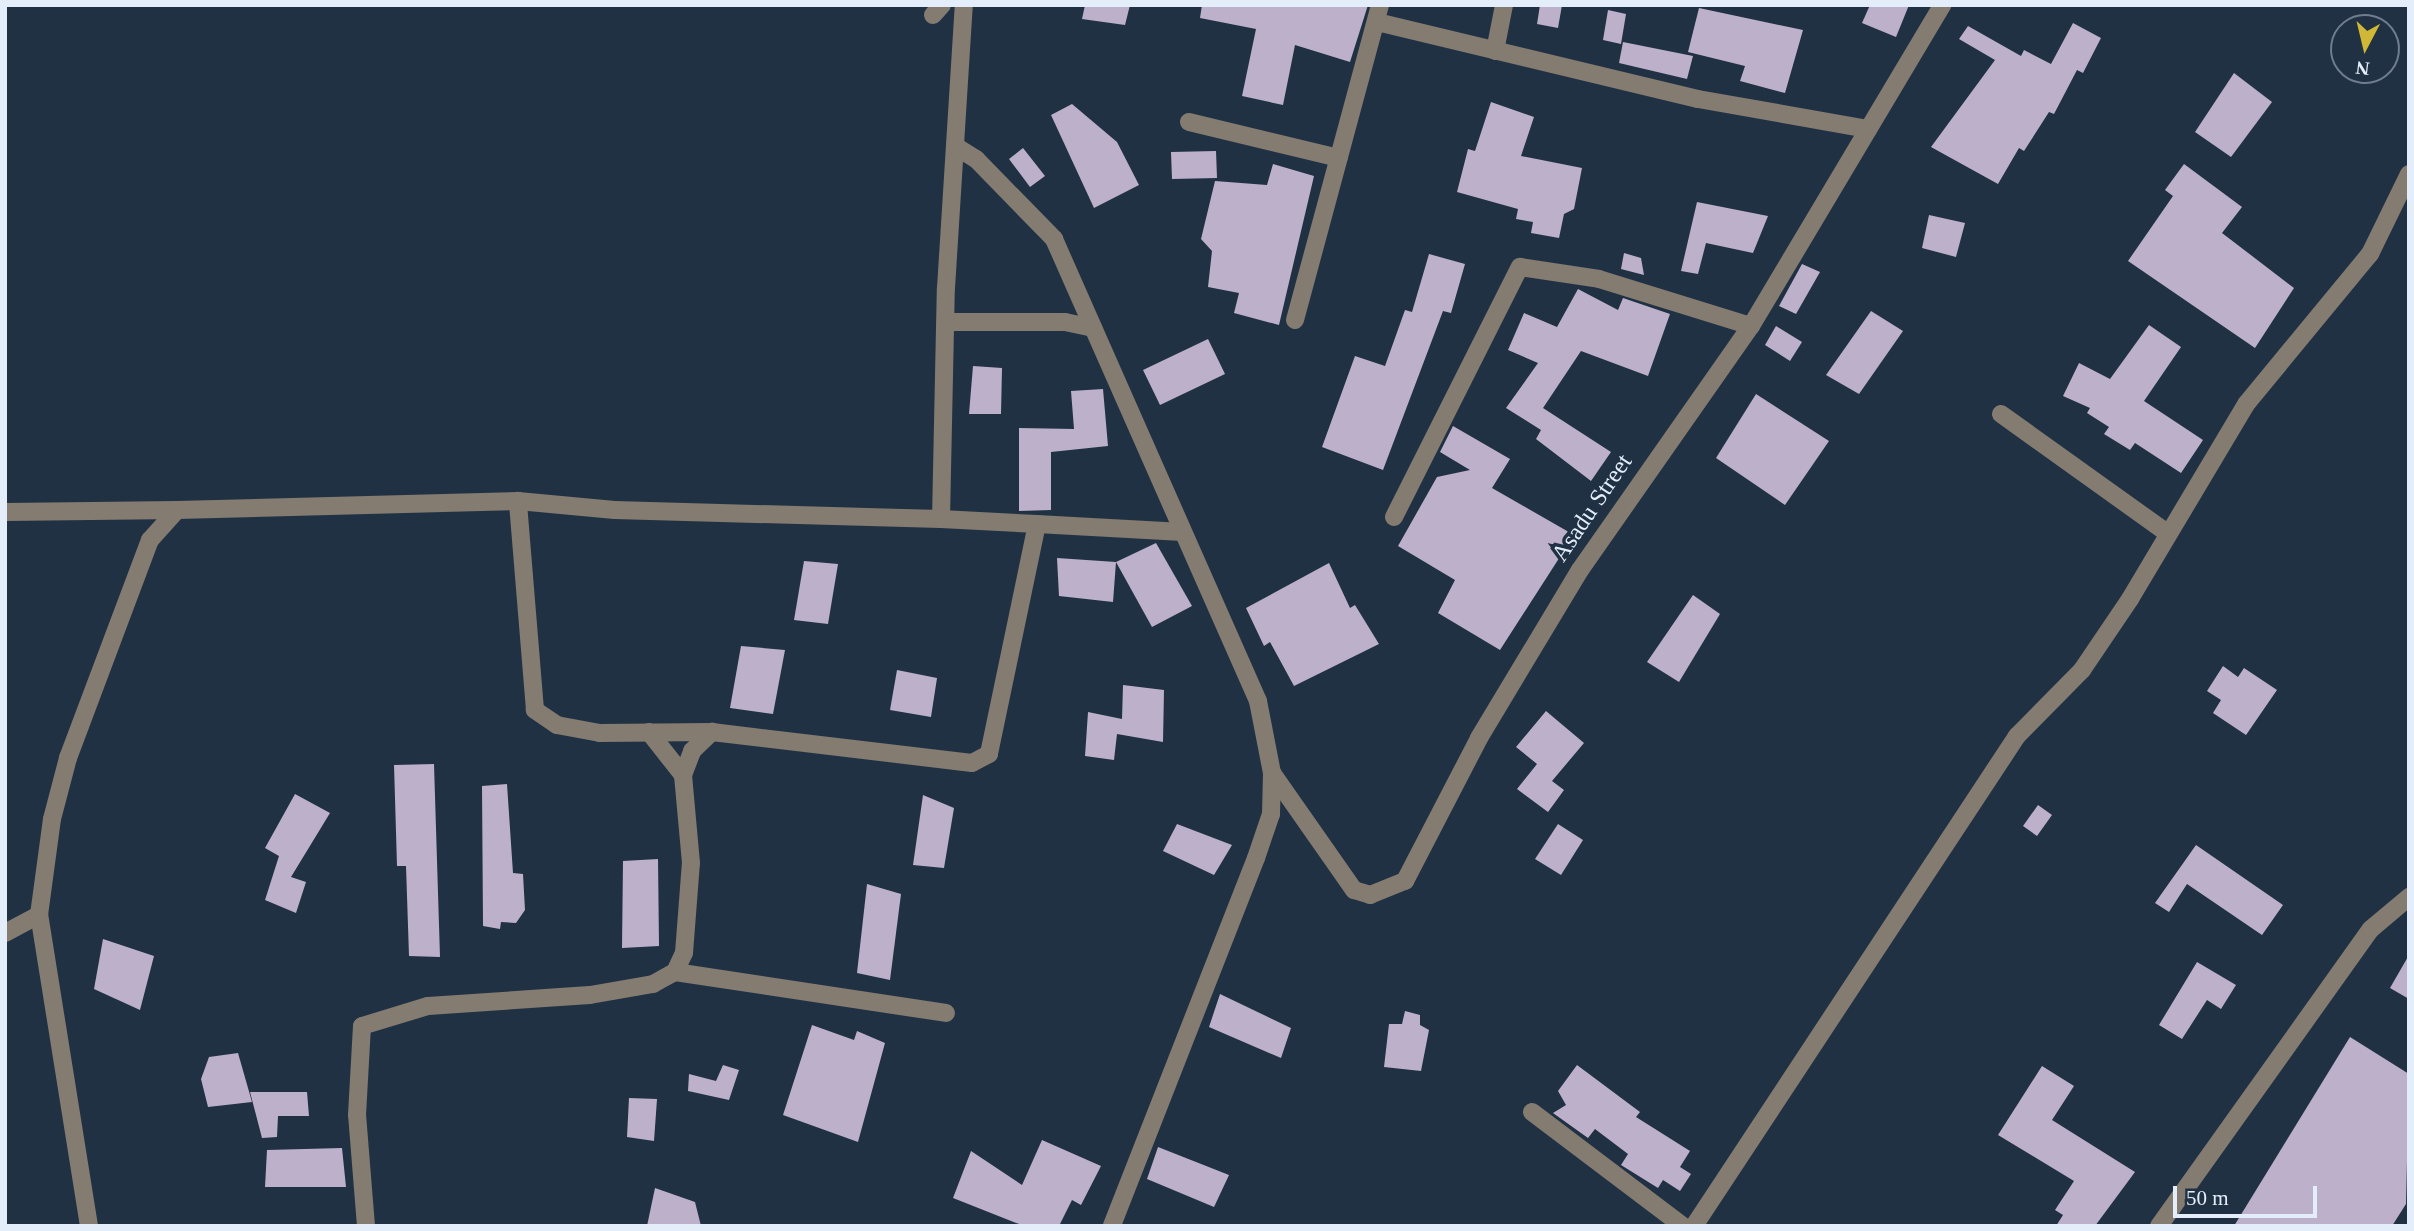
<!DOCTYPE html>
<html>
<head>
<meta charset="utf-8">
<style>
  body { margin:0 }
  #map { position:relative; width:2414px; height:1231px; overflow:hidden; background:#213144; font-family:Georgia,serif }
  div>[style] { position:absolute }
  [style*='--x'] { left:calc(var(--x)*1px); top:calc(var(--y)*1px); width:calc(var(--w)*1px); rotate:calc(var(--a)*1deg) }
  .building>* { inset:0; background:#bdb0cb }
  .minor>* { height:18px; margin:-9px; padding:0 9px; transform-origin:9px; border-radius:9px; background:#847b71 }
  span { translate:-50% -50%; white-space:nowrap; text-align:center; line-height:1.15; -webkit-text-stroke:7px #213144; paint-order:stroke }
  .street-label { font-size:24px; color:#e4eefb }
  .frame { position:absolute; inset:0; border:7px solid #e4eefb; pointer-events:none }
  .north { position:absolute; left:2330px; top:14px; width:70px; height:70px; box-sizing:border-box; background:#213144; border:2px solid #6f7d8d; border-radius:50%; rotate:187deg; font-size:19px; font-weight:700; line-height:28px; text-align:center; color:#e4eefb }
  .north::after { content:''; display:block; margin:auto; width:24px; height:32px; background:#d1b736; clip-path:polygon(50% 0,100% 100%,50% 72%,0 100%) }
  .scale { position:absolute; left:2173px; top:1186px; width:144px; height:32px; box-sizing:border-box; border:4px solid #e4eefb; border-top:0; padding-left:9px; font-size:21px; line-height:24px; white-space:nowrap; color:#e4eefb; -webkit-text-stroke:5px #213144; paint-order:stroke }
</style>
</head>
<body>
<div id="map">
  <div class="building">
    <i style="clip-path:polygon(1085px 5px,1130px 5px,1125px 25px,1082px 19px)"></i>
    <i style="clip-path:polygon(1202px 5px,1368px 5px,1350px 62px,1295px 45px,1283px 105px,1242px 96px,1256px 29px,1200px 18px)"></i>
    <i style="clip-path:polygon(1540px 5px,1562px 5px,1558px 28px,1537px 24px)"></i>
    <i style="clip-path:polygon(1870px 5px,1909px 5px,1896px 37px,1862px 23px)"></i>
    <i style="clip-path:polygon(1699px 8px,1803px 30px,1785px 93px,1740px 81px,1745px 66px,1688px 52px)"></i>
    <i style="clip-path:polygon(1608px 10px,1626px 14px,1621px 44px,1603px 40px)"></i>
    <i style="clip-path:polygon(2073px 23px,2101px 38px,2083px 73px,2077px 70px,2054px 114px,2049px 112px,2024px 151px,2019px 148px,1998px 184px,1931px 147px,1995px 60px,1959px 39px,1968px 26px,2021px 56px,2024px 50px,2051px 64px)"></i>
    <i style="clip-path:polygon(1623px 42px,1693px 56px,1687px 79px,1619px 63px)"></i>
    <i style="clip-path:polygon(2234px 73px,2272px 102px,2231px 157px,2195px 132px)"></i>
    <i style="clip-path:polygon(1491px 102px,1534px 117px,1521px 156px,1582px 168px,1574px 209px,1564px 214px,1559px 238px,1531px 233px,1533px 222px,1516px 219px,1518px 209px,1457px 192px,1468px 149px,1475px 151px)"></i>
    <i style="clip-path:polygon(1072px 104px,1117px 142px,1139px 185px,1094px 208px,1051px 115px)"></i>
    <i style="clip-path:polygon(1023px 148px,1045px 176px,1030px 187px,1009px 159px)"></i>
    <i style="clip-path:polygon(1216px 151px,1217px 178px,1172px 179px,1171px 152px)"></i>
    <i style="clip-path:polygon(1273px 164px,1314px 176px,1279px 325px,1234px 313px,1239px 293px,1208px 287px,1212px 251px,1201px 239px,1215px 181px,1267px 185px)"></i>
    <i style="clip-path:polygon(2184px 164px,2242px 207px,2222px 233px,2294px 288px,2255px 348px,2128px 261px,2173px 196px,2165px 190px)"></i>
    <i style="clip-path:polygon(1697px 202px,1768px 216px,1753px 253px,1706px 243px,1698px 274px,1681px 271px)"></i>
    <i style="clip-path:polygon(1929px 215px,1965px 223px,1956px 257px,1922px 248px)"></i>
    <i style="clip-path:polygon(1624px 253px,1641px 258px,1644px 275px,1621px 269px)"></i>
    <i style="clip-path:polygon(1429px 254px,1465px 264px,1451px 313px,1443px 311px,1383px 470px,1322px 447px,1355px 356px,1385px 366px,1405px 310px,1412px 312px)"></i>
    <i style="clip-path:polygon(1802px 264px,1820px 272px,1796px 314px,1779px 306px)"></i>
    <i style="clip-path:polygon(1578px 289px,1618px 310px,1623px 298px,1670px 314px,1648px 376px,1581px 351px,1543px 408px,1611px 452px,1591px 481px,1536px 439px,1541px 430px,1506px 408px,1538px 363px,1508px 350px,1524px 313px,1557px 327px)"></i>
    <i style="clip-path:polygon(1871px 311px,1903px 331px,1859px 394px,1826px 375px)"></i>
    <i style="clip-path:polygon(2149px 325px,2181px 347px,2144px 401px,2203px 440px,2181px 473px,2135px 443px,2130px 450px,2104px 434px,2109px 427px,2087px 413px,2090px 408px,2063px 396px,2079px 363px,2110px 379px)"></i>
    <i style="clip-path:polygon(1776px 326px,1802px 342px,1790px 361px,1765px 345px)"></i>
    <i style="clip-path:polygon(1208px 339px,1225px 374px,1160px 405px,1143px 370px)"></i>
    <i style="clip-path:polygon(973px 366px,1002px 368px,1001px 414px,969px 414px)"></i>
    <i style="clip-path:polygon(1103px 389px,1108px 446px,1051px 452px,1051px 510px,1019px 511px,1019px 428px,1074px 429px,1071px 391px)"></i>
    <i style="clip-path:polygon(1756px 394px,1829px 441px,1785px 505px,1716px 458px)"></i>
    <i style="clip-path:polygon(1453px 426px,1510px 459px,1492px 488px,1574px 535px,1500px 650px,1438px 613px,1455px 580px,1398px 546px,1437px 477px,1470px 470px,1440px 452px)"></i>
    <i style="clip-path:polygon(1156px 543px,1192px 606px,1152px 627px,1116px 562px)"></i>
    <i style="clip-path:polygon(1057px 558px,1116px 562px,1113px 602px,1059px 596px)"></i>
    <i style="clip-path:polygon(804px 561px,838px 564px,828px 624px,794px 620px)"></i>
    <i style="clip-path:polygon(1329px 563px,1350px 608px,1355px 605px,1379px 644px,1294px 686px,1270px 642px,1264px 646px,1246px 608px)"></i>
    <i style="clip-path:polygon(1693px 595px,1720px 614px,1679px 682px,1647px 662px)"></i>
    <i style="clip-path:polygon(741px 646px,785px 650px,773px 714px,730px 708px)"></i>
    <i style="clip-path:polygon(2223px 666px,2238px 677px,2244px 668px,2277px 690px,2246px 735px,2213px 713px,2221px 700px,2207px 691px)"></i>
    <i style="clip-path:polygon(897px 670px,937px 678px,931px 717px,890px 710px)"></i>
    <i style="clip-path:polygon(1123px 685px,1164px 690px,1163px 742px,1117px 734px,1114px 760px,1085px 756px,1088px 712px,1122px 719px)"></i>
    <i style="clip-path:polygon(1546px 711px,1584px 743px,1552px 781px,1564px 790px,1548px 812px,1517px 789px,1537px 764px,1516px 747px)"></i>
    <i style="clip-path:polygon(434px 764px,440px 957px,409px 956px,406px 866px,397px 866px,394px 765px)"></i>
    <i style="clip-path:polygon(507px 784px,513px 873px,523px 874px,525px 910px,516px 923px,501px 922px,500px 929px,483px 926px,482px 786px)"></i>
    <i style="clip-path:polygon(295px 794px,330px 813px,291px 877px,306px 882px,296px 913px,265px 900px,279px 856px,265px 848px)"></i>
    <i style="clip-path:polygon(923px 795px,954px 808px,944px 868px,913px 865px)"></i>
    <i style="clip-path:polygon(2038px 805px,2052px 815px,2037px 836px,2023px 826px)"></i>
    <i style="clip-path:polygon(1177px 824px,1232px 845px,1214px 875px,1163px 851px)"></i>
    <i style="clip-path:polygon(1558px 824px,1583px 840px,1561px 875px,1535px 859px)"></i>
    <i style="clip-path:polygon(2196px 845px,2283px 905px,2262px 935px,2187px 884px,2169px 912px,2155px 903px)"></i>
    <i style="clip-path:polygon(658px 859px,659px 946px,622px 948px,623px 861px)"></i>
    <i style="clip-path:polygon(867px 884px,901px 894px,890px 980px,857px 973px)"></i>
    <i style="clip-path:polygon(103px 939px,154px 956px,140px 1010px,94px 989px)"></i>
    <i style="clip-path:polygon(2409px 955px,2409px 999px,2390px 988px)"></i>
    <i style="clip-path:polygon(2197px 962px,2236px 985px,2221px 1009px,2207px 1000px,2182px 1039px,2159px 1025px)"></i>
    <i style="clip-path:polygon(1220px 994px,1291px 1028px,1281px 1058px,1209px 1027px)"></i>
    <i style="clip-path:polygon(1405px 1011px,1420px 1015px,1420px 1025px,1429px 1030px,1421px 1071px,1384px 1067px,1389px 1024px,1402px 1024px)"></i>
    <i style="clip-path:polygon(812px 1025px,854px 1040px,857px 1031px,885px 1043px,858px 1142px,783px 1115px)"></i>
    <i style="clip-path:polygon(2350px 1037px,2409px 1074px,2406px 1204px,2392px 1226px,2234px 1226px)"></i>
    <i style="clip-path:polygon(238px 1053px,252px 1102px,208px 1107px,201px 1079px,209px 1057px)"></i>
    <i style="clip-path:polygon(723px 1065px,739px 1070px,729px 1100px,688px 1091px,689px 1074px,716px 1081px)"></i>
    <i style="clip-path:polygon(1577px 1065px,1640px 1112px,1636px 1117px,1690px 1151px,1680px 1167px,1691px 1174px,1680px 1191px,1663px 1180px,1658px 1188px,1621px 1165px,1628px 1154px,1595px 1129px,1588px 1138px,1553px 1113px,1566px 1105px,1558px 1091px)"></i>
    <i style="clip-path:polygon(2042px 1066px,2074px 1086px,2052px 1120px,2135px 1172px,2095px 1226px,2056px 1226px,2063px 1215px,2055px 1210px,2074px 1181px,1998px 1135px)"></i>
    <i style="clip-path:polygon(250px 1092px,307px 1092px,309px 1116px,278px 1116px,277px 1137px,262px 1138px)"></i>
    <i style="clip-path:polygon(629px 1098px,657px 1099px,654px 1141px,627px 1137px)"></i>
    <i style="clip-path:polygon(1042px 1140px,1101px 1166px,1081px 1205px,1072px 1200px,1059px 1226px,1024px 1226px,953px 1198px,971px 1151px,1022px 1185px)"></i>
    <i style="clip-path:polygon(1158px 1147px,1229px 1175px,1214px 1207px,1147px 1179px)"></i>
    <i style="clip-path:polygon(342px 1148px,346px 1187px,265px 1187px,267px 1150px)"></i>
    <i style="clip-path:polygon(655px 1188px,695px 1202px,701px 1226px,647px 1226px)"></i>
  </div>
  <div class="minor">
    <i style="--x:933;--y:15;--w:13;--a:-48"></i>
    <i style="--x:1377;--y:22;--w:330;--a:13.5"></i>
    <i style="--x:1698;--y:99;--w:173;--a:10"></i>
    <i style="--x:1495;--y:51;--w:47;--a:-78.9"></i>
    <i style="--x:1189;--y:122;--w:154;--a:13.5"></i>
    <i style="--x:955;--y:146;--w:25;--a:32"></i>
    <i style="--x:976;--y:159;--w:112;--a:45.7"></i>
    <i style="--x:1054;--y:239;--w:505;--a:66.18"></i>
    <i style="--x:1258;--y:701;--w:73;--a:79"></i>
    <i style="--x:1272;--y:773;--w:41;--a:91.4"></i>
    <i style="--x:1271;--y:814;--w:46;--a:108.8"></i>
    <i style="--x:1256;--y:858;--w:395;--a:111.4"></i>
    <i style="--x:1295;--y:320;--w:326;--a:-74.9"></i>
    <i style="--x:948;--y:322;--w:117;--a:0"></i>
    <i style="--x:1065;--y:322;--w:29;--a:12"></i>
    <i style="--x:2001;--y:414;--w:203;--a:35.6"></i>
    <i style="--x:5;--y:512;--w:172;--a:-0.7"></i>
    <i style="--x:1394;--y:517;--w:280;--a:-63.3"></i>
    <i style="--x:1520;--y:267;--w:80;--a:8.6"></i>
    <i style="--x:1599;--y:279;--w:159;--a:17.2"></i>
    <i style="--x:941;--y:519;--w:231;--a:-88.8"></i>
    <i style="--x:946;--y:288;--w:284;--a:-86.4"></i>
    <i style="--x:1037;--y:524;--w:235;--a:101.8"></i>
    <i style="--x:989;--y:754;--w:19;--a:152"></i>
    <i style="--x:972;--y:763;--w:262;--a:-173.2"></i>
    <i style="--x:712;--y:732;--w:112;--a:179.5"></i>
    <i style="--x:600;--y:733;--w:44;--a:-169.5"></i>
    <i style="--x:557;--y:725;--w:27;--a:-146"></i>
    <i style="--x:535;--y:710;--w:210;--a:-94.7"></i>
    <i style="--x:518;--y:501;--w:97;--a:5.3"></i>
    <i style="--x:615;--y:510;--w:326;--a:1.6"></i>
    <i style="--x:941;--y:519;--w:96;--a:3"></i>
    <i style="--x:1037;--y:524;--w:146;--a:3.1"></i>
    <i style="--x:649;--y:732;--w:55;--a:51.7"></i>
    <i style="--x:1272;--y:773;--w:143;--a:55"></i>
    <i style="--x:1354;--y:890;--w:17;--a:17"></i>
    <i style="--x:1370;--y:895;--w:38;--a:-22"></i>
    <i style="--x:1405;--y:881;--w:161;--a:-62.6"></i>
    <i style="--x:1479;--y:738;--w:196;--a:-59"></i>
    <i style="--x:1580;--y:570;--w:298;--a:-55"></i>
    <i style="--x:1751;--y:326;--w:374;--a:-59.2"></i>
    <i style="--x:5;--y:933;--w:38;--a:-28"></i>
    <i style="--x:675;--y:972;--w:274;--a:8.6"></i>
    <i style="--x:1532;--y:1112;--w:189;--a:37.1"></i>
    <i style="--x:89;--y:1226;--w:315;--a:-99.1"></i>
    <i style="--x:39;--y:915;--w:97;--a:-82.3"></i>
    <i style="--x:52;--y:819;--w:63;--a:-75.3"></i>
    <i style="--x:68;--y:758;--w:233;--a:-69.4"></i>
    <i style="--x:150;--y:540;--w:40;--a:-48"></i>
    <i style="--x:177;--y:510;--w:341;--a:-1.5"></i>
    <i style="--x:366;--y:1226;--w:111;--a:-94.6"></i>
    <i style="--x:357;--y:1115;--w:89;--a:-86.8"></i>
    <i style="--x:362;--y:1026;--w:69;--a:-16.9"></i>
    <i style="--x:428;--y:1006;--w:162;--a:-3.9"></i>
    <i style="--x:590;--y:995;--w:64;--a:-9.9"></i>
    <i style="--x:653;--y:984;--w:25;--a:-29"></i>
    <i style="--x:675;--y:972;--w:21;--a:-65"></i>
    <i style="--x:684;--y:953;--w:90;--a:-85.6"></i>
    <i style="--x:691;--y:863;--w:88;--a:-95.2"></i>
    <i style="--x:683;--y:775;--w:26;--a:-69"></i>
    <i style="--x:692;--y:751;--w:28;--a:-44"></i>
    <i style="--x:1694;--y:1226;--w:587;--a:-56.61"></i>
    <i style="--x:2017;--y:736;--w:93;--a:-45.4"></i>
    <i style="--x:2082;--y:670;--w:86;--a:-55.9"></i>
    <i style="--x:2130;--y:599;--w:228;--a:-59.2"></i>
    <i style="--x:2247;--y:403;--w:193;--a:-50.5"></i>
    <i style="--x:2370;--y:254;--w:89;--a:-64"></i>
    <i style="--x:2159;--y:1226;--w:365;--a:-54.5"></i>
    <i style="--x:2371;--y:929;--w:50;--a:-40.1"></i>
  </div>
  <div class="street-label">
    <span style="left:1592px;top:508px;rotate:-56deg">Asadu Street</span>
  </div>
  <div class="frame"></div>
  <div class="north">N</div>
  <div class="scale">50 m</div>
</div>
</body>
</html>
